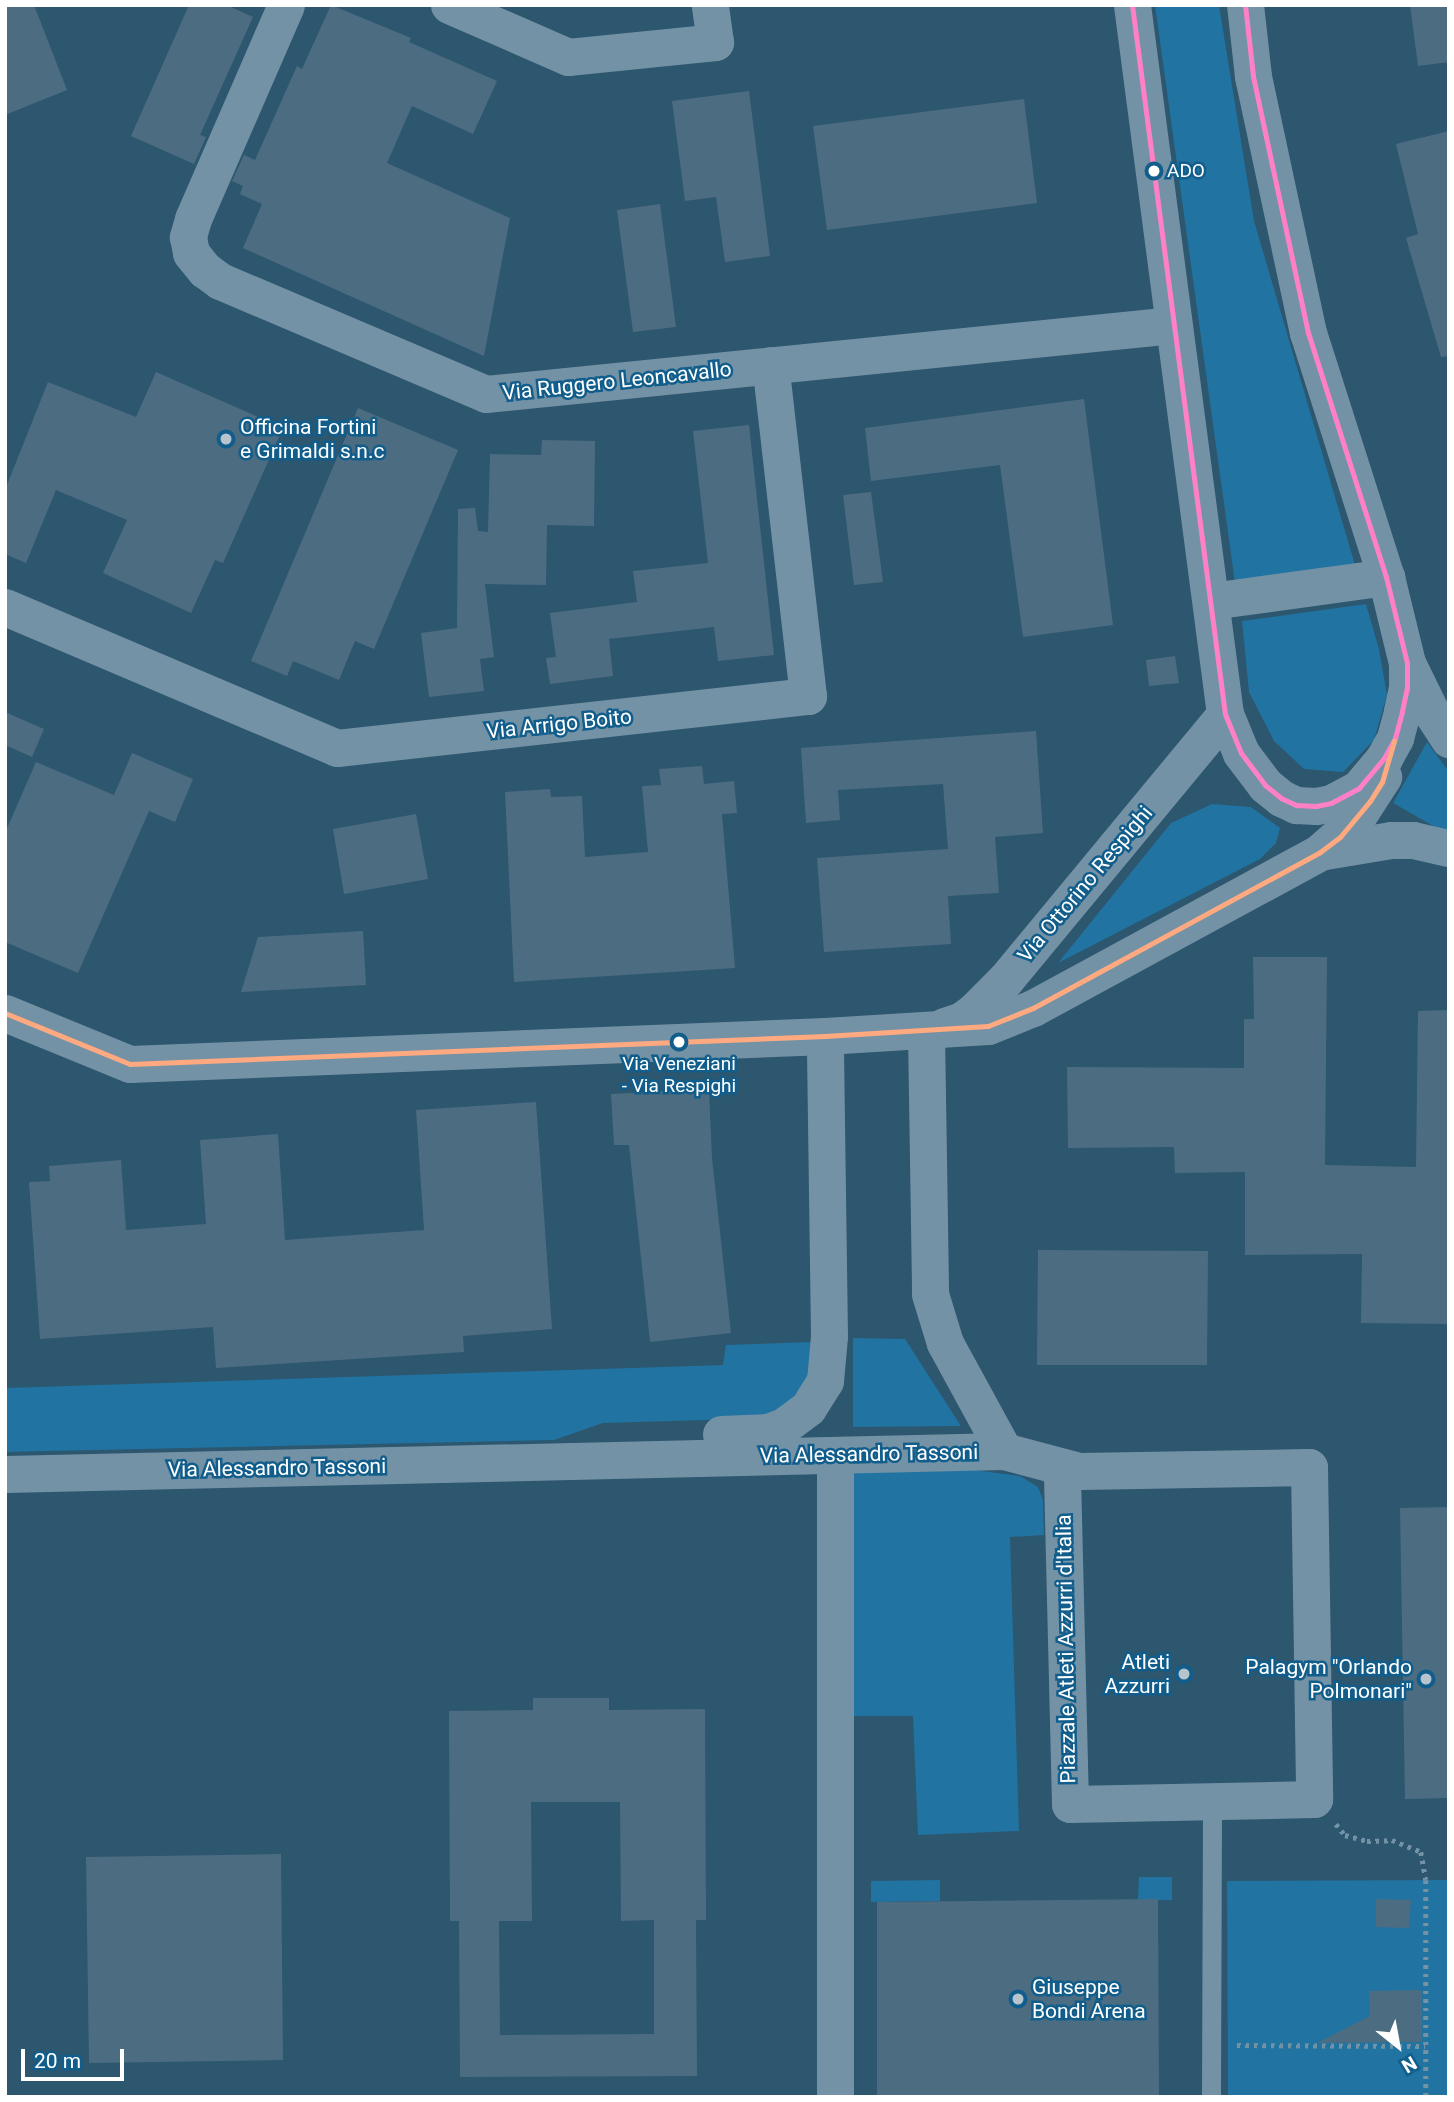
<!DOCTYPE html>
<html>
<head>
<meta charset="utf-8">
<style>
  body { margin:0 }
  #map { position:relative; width:1454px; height:2102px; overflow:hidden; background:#2d566f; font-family:Roboto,sans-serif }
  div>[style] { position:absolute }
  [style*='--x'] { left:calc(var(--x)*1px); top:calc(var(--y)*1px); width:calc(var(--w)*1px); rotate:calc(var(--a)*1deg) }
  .green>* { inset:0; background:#2173a1 }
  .building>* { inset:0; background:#4c6d81 }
  .path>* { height:4.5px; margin-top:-2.25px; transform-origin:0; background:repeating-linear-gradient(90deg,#7492a5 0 3.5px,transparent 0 8.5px) }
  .lane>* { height:19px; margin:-9.5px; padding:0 9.5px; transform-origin:9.5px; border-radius:9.5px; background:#7492a5 }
  .street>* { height:37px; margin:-18.5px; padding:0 18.5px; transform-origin:18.5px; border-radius:18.5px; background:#7492a5 }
  .bus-1>* { height:5px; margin:-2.5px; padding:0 2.5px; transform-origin:2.5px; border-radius:2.5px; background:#ff80c5 }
  .bus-2>* { height:5px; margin:-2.5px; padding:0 2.5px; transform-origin:2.5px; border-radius:2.5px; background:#ffa980 }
  .dots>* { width:19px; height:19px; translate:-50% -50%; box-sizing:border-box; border:4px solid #115d8b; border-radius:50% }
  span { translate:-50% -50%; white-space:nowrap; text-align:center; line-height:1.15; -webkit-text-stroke:5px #115d8b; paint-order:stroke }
  .bus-label { font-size:19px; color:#fff }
  .left { translate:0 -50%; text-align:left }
  .street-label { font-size:21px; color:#fff }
  .poi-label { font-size:21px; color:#fff }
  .right { translate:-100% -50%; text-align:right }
  .frame { position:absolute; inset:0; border:7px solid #fff; pointer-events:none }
  .north { position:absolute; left:1363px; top:2011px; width:70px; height:70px; -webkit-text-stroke:5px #115d8b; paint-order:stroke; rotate:149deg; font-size:19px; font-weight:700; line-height:28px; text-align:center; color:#fff }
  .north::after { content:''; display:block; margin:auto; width:24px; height:32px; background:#fff; clip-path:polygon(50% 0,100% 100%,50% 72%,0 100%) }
  .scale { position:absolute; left:21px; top:2049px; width:103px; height:32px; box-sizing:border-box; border:4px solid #fff; border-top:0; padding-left:9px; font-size:21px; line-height:24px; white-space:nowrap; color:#fff; -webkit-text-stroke:5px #115d8b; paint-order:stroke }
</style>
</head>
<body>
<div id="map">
  <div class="green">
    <i style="clip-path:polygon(1155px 5px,1219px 5px,1254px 221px,1355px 565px,1235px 583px)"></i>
    <i style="clip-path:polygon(1366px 604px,1379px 649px,1387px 695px,1374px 740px,1343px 772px,1304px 769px,1274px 741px,1249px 692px,1242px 621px)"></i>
    <i style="clip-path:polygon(1427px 742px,1449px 772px,1449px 835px,1393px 803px)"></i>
    <i style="clip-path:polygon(1212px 804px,1251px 807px,1280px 828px,1276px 843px,1260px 859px,1058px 963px,1171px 823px)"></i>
    <i style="clip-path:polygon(853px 1338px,905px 1339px,961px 1426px,853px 1427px)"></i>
    <i style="clip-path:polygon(811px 1342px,809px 1376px,788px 1404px,773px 1418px,603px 1423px,554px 1440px,5px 1452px,5px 1388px,723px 1365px,726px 1345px)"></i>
    <i style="clip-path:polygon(974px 1470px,1020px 1476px,1038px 1487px,1043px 1500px,1044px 1535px,1010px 1537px,1019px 1831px,918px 1835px,913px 1716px,851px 1716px,847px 1472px)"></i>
    <i style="clip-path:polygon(1139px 1877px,1172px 1877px,1172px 1900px,1138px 1900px)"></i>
    <i style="clip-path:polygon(940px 1880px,940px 1901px,871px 1902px,871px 1881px)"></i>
    <i style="clip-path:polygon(1449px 1880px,1449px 2097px,1228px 2097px,1227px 1881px)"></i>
  </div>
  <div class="building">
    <i style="clip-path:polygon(5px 5px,34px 5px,67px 90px,5px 115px)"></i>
    <i style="clip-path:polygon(189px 5px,226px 5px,253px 17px,200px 135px,206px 137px,194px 164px,131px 136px)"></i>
    <i style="clip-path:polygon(331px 5px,411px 38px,409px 42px,497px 81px,473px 134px,412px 106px,387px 163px,510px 218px,484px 356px,243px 248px,262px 204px,240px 194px,243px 186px,232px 181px,244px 155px,255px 160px,297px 66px,302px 69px)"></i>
    <i style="clip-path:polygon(1410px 5px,1449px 5px,1449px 62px,1418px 66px)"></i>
    <i style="clip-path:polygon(749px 91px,770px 256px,725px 262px,716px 197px,685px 201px,672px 101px)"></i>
    <i style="clip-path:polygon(1024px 99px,1037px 203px,827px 230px,813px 126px)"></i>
    <i style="clip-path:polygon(1449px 131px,1449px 356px,1441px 357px,1406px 238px,1418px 234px,1396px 144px)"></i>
    <i style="clip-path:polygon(660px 204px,676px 327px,633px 332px,617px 210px)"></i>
    <i style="clip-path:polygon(156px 372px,283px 428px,223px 563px,215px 560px,191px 613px,103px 573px,127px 520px,56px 490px,26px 563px,5px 554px,5px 490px,48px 382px,136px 417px)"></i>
    <i style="clip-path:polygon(1084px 399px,1113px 625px,1023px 637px,1000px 465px,871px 481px,865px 428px)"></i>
    <i style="clip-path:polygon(358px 408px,458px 450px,374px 649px,355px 641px,339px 680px,293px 661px,287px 676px,251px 661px)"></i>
    <i style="clip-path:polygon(749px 425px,774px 655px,718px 661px,714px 627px,609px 639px,613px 676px,550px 684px,546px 658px,556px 657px,550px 613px,637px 602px,633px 571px,708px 563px,693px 431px)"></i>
    <i style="clip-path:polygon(542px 440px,595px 441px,594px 526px,547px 525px,546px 585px,485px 584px,494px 657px,480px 659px,484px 691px,429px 697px,421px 633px,457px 628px,458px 509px,475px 508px,478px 531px,488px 532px,490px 454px,541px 455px)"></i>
    <i style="clip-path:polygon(871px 492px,883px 582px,854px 585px,843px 495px)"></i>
    <i style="clip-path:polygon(1175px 656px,1179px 683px,1149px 686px,1146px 660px)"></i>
    <i style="clip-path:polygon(5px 712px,44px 729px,32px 757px,5px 745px)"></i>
    <i style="clip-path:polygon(1036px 731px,1043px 833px,995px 837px,999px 893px,948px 896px,951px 944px,824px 952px,817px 858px,948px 849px,943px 784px,838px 790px,840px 820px,806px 823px,801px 748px)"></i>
    <i style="clip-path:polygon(132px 753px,193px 779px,175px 822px,149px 811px,78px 973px,5px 942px,5px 833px,36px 762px,114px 795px)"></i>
    <i style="clip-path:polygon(702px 766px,704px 784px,734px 781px,737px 813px,722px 814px,735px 968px,514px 982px,505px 792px,550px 789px,551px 797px,582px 796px,585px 857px,648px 852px,642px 786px,661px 785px,659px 769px)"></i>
    <i style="clip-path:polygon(416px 814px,428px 879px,344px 894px,333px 829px)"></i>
    <i style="clip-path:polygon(363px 931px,366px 985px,241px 992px,258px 937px)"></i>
    <i style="clip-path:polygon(1253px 957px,1327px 957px,1325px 1165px,1416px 1167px,1418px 1011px,1449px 1010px,1449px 1324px,1361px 1323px,1362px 1254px,1245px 1255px,1245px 1172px,1175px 1173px,1174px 1147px,1068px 1148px,1067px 1067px,1244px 1068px,1244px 1019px,1254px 1019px)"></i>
    <i style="clip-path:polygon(709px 1089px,712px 1158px,731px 1333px,650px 1342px,629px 1145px,614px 1145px,611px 1094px)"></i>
    <i style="clip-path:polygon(536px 1102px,552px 1329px,463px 1336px,464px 1352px,216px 1368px,213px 1327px,40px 1339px,29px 1182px,50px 1181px,49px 1166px,121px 1160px,126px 1230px,206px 1224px,200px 1140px,278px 1134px,285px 1240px,424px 1230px,416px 1110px)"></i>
    <i style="clip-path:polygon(1038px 1250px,1208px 1251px,1207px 1365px,1037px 1365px)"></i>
    <i style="clip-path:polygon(1449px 1507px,1449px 1798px,1405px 1799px,1400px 1508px)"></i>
    <i style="clip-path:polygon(evenodd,533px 1698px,609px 1698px,609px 1710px,705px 1709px,706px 1920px,696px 1920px,697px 2076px,460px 2077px,459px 1921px,450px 1921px,449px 1711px,533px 1710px,533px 1698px,531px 1802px,620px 1802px,621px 1921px,654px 1920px,654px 2034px,500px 2035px,499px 1921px,532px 1921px,531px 1802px)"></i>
    <i style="clip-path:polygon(281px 1854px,283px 2060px,89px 2063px,86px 1857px)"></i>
    <i style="clip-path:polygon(1158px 1899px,1159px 2097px,877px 2097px,877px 1902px)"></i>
    <i style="clip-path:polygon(1376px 1899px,1411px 1900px,1409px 1928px,1376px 1927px)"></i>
    <i style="clip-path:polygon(1422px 1990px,1422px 2042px,1317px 2043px,1370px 2016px,1369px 1991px)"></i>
  </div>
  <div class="path">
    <i style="--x:1336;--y:1824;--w:14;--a:51"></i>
    <i style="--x:1345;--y:1835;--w:23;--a:15"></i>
    <i style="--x:1367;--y:1841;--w:25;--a:-2"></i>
    <i style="--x:1392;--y:1840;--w:31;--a:22"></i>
    <i style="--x:1421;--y:1852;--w:28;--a:80"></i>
    <i style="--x:1426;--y:1880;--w:217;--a:90"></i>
    <i style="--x:1237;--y:2045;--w:188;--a:0.3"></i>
  </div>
  <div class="lane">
    <i style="--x:1211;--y:2097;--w:296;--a:-89.8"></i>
  </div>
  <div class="street">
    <i style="--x:286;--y:5;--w:233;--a:113.5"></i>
    <i style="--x:193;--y:219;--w:19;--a:106"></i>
    <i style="--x:188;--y:237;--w:16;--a:79"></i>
    <i style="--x:191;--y:253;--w:22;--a:51"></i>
    <i style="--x:205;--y:270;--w:19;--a:36"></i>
    <i style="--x:220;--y:281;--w:289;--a:23"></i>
    <i style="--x:486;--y:394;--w:691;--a:-5.73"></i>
    <i style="--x:449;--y:5;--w:130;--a:23.6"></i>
    <i style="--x:568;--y:57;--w:148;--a:-5.8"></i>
    <i style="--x:715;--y:42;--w:37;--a:-98"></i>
    <i style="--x:1132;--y:5;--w:715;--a:82.53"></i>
    <i style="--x:1225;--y:714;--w:42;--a:67.7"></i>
    <i style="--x:1241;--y:753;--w:40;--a:53"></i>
    <i style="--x:1265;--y:785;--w:21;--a:39"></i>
    <i style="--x:1281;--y:798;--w:17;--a:25"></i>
    <i style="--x:1296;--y:805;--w:20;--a:3"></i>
    <i style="--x:1316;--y:806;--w:15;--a:-11"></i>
    <i style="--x:1331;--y:803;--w:32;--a:-28"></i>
    <i style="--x:1359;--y:788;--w:39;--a:-50"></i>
    <i style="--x:1384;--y:758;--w:23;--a:-61"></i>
    <i style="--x:1395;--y:738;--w:28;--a:-75"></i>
    <i style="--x:1402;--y:711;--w:24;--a:-78"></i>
    <i style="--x:1407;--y:688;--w:25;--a:-90"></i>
    <i style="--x:1407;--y:663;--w:89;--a:-103.7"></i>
    <i style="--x:1386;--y:577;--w:256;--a:-107.7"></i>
    <i style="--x:1308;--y:333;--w:263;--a:-102.1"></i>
    <i style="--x:1253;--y:76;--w:71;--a:-96.4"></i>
    <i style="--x:1211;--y:601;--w:177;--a:-7.8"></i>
    <i style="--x:5;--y:607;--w:361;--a:23"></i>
    <i style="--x:337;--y:748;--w:474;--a:-6.3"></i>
    <i style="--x:808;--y:696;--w:333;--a:-96.5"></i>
    <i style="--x:1407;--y:663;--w:52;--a:63.9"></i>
    <i style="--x:1430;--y:710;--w:35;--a:57"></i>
    <i style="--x:1325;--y:851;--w:67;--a:-9.5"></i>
    <i style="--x:1391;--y:840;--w:22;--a:0"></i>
    <i style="--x:1413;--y:840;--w:37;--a:13"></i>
    <i style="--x:5;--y:1013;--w:135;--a:22.2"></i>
    <i style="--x:130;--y:1064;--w:696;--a:-2.31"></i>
    <i style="--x:825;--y:1036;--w:163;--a:-3.5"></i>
    <i style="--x:988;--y:1026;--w:48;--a:-21.8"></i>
    <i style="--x:1033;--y:1008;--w:327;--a:-28.5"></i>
    <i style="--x:1320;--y:852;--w:45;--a:-41.4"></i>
    <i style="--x:1354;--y:822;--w:54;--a:-57.2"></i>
    <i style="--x:944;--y:1026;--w:19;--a:-18"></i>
    <i style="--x:962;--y:1020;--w:15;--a:-37"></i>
    <i style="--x:974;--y:1011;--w:45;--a:-45"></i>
    <i style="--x:1006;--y:979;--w:344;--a:-50.4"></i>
    <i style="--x:926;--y:1032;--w:262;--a:89.1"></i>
    <i style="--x:930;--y:1294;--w:51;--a:73"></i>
    <i style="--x:945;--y:1343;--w:123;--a:61.4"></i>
    <i style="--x:721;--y:1434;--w:47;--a:-2.4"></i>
    <i style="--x:768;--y:1432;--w:17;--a:-21"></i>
    <i style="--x:784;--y:1426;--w:30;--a:-37"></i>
    <i style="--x:808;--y:1408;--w:32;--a:-58"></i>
    <i style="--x:825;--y:1381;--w:45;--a:-84.9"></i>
    <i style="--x:829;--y:1336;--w:300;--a:-90.8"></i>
    <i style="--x:5;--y:1474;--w:999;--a:-1.32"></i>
    <i style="--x:1004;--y:1451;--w:78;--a:14.9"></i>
    <i style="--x:1079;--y:1471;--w:230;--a:-1"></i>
    <i style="--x:1309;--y:1467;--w:332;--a:89.1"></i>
    <i style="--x:1314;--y:1799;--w:244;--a:178.8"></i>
    <i style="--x:1070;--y:1804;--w:337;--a:-91.4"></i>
    <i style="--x:835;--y:2097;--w:642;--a:-90"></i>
  </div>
  <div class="bus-1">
    <i style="--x:1132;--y:5;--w:715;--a:82.53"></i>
    <i style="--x:1225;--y:714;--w:42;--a:67.7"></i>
    <i style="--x:1241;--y:753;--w:40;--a:53"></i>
    <i style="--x:1265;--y:785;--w:21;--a:39"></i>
    <i style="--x:1281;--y:798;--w:17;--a:25"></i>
    <i style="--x:1296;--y:805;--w:20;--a:3"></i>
    <i style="--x:1316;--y:806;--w:15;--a:-11"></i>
    <i style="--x:1331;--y:803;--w:32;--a:-28"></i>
    <i style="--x:1359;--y:788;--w:39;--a:-50"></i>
    <i style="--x:1384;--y:758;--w:23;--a:-61"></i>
    <i style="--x:1395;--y:738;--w:28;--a:-75"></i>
    <i style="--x:1402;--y:711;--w:24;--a:-78"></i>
    <i style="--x:1407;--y:688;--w:25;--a:-90"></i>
    <i style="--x:1407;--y:663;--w:89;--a:-103.7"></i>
    <i style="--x:1386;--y:577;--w:256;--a:-107.7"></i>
    <i style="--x:1308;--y:333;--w:263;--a:-102.1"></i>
    <i style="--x:1253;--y:76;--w:71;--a:-96.4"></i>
  </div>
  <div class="bus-2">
    <i style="--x:5;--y:1013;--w:135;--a:22.2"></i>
    <i style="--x:130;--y:1064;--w:696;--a:-2.31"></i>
    <i style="--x:825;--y:1036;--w:163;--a:-3.5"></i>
    <i style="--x:988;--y:1026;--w:48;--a:-21.8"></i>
    <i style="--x:1033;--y:1008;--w:327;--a:-28.5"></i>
    <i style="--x:1320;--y:852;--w:25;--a:-37"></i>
    <i style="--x:1340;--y:837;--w:47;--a:-50.2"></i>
    <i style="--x:1370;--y:801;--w:22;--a:-58"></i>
    <i style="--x:1382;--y:782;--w:43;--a:-73.7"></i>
  </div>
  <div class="dots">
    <i style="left:1154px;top:171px;background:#fff"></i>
    <i style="left:226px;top:439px;background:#b6c4cd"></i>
    <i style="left:679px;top:1042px;background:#fff"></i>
    <i style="left:1184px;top:1674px;background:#b6c4cd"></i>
    <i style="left:1426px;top:1679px;background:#b6c4cd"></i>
    <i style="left:1018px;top:1999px;background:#b6c4cd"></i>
  </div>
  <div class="bus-label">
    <span class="left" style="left:1167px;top:171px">ADO</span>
    <span style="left:679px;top:1075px">Via Veneziani<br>- Via Respighi</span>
  </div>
  <div class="street-label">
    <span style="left:617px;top:381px;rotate:-6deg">Via Ruggero Leoncavallo</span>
    <span style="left:559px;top:724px;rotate:-6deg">Via Arrigo Boito</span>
    <span style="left:1085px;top:884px;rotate:-50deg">Via Ottorino Respighi</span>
    <span style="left:869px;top:1454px;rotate:-1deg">Via Alessandro Tassoni</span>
    <span style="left:277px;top:1468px;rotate:-1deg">Via Alessandro Tassoni</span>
    <span style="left:1066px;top:1649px;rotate:-91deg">Piazzale Atleti Azzurri d'Italia</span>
  </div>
  <div class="poi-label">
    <span class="left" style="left:240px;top:439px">Officina Fortini<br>e Grimaldi s.n.c</span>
    <span class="right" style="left:1170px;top:1674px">Atleti<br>Azzurri</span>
    <span class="right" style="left:1412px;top:1679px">Palagym "Orlando<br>Polmonari"</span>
    <span class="left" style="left:1032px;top:1999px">Giuseppe<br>Bondi Arena</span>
  </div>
  <div class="frame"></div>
  <div class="north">N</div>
  <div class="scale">20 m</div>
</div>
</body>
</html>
